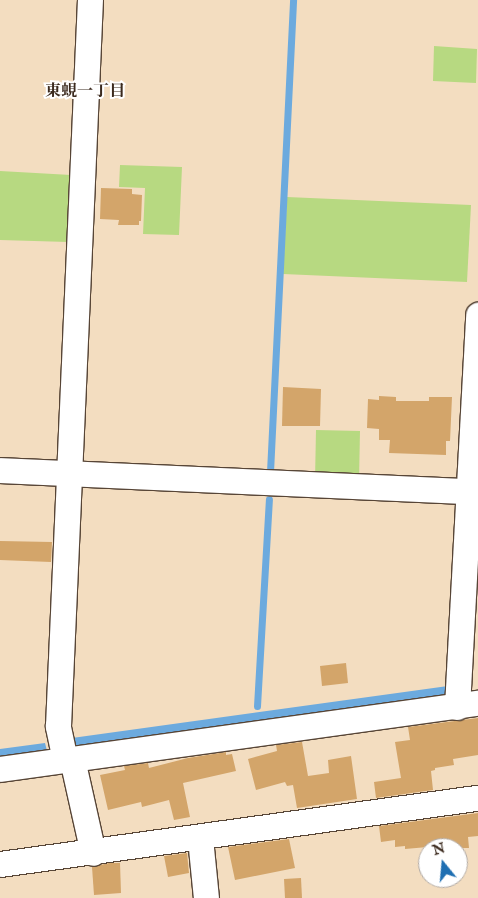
<!DOCTYPE html>
<html>
<head>
<meta charset="utf-8">
<style>
  body { margin:0 }
  #map { position:relative; width:478px; height:898px; overflow:hidden; background:#f3ddc0; font-family:"IM FELL English","Noto Serif JP",serif }
  div>[style] { position:absolute }
  [style*='--x'] { left:calc(var(--x)*1px); top:calc(var(--y)*1px); width:calc(var(--w)*1px); rotate:calc(var(--a)*1deg) }
  .green>* { inset:0; background:#b7d981 }
  .water>* { inset:0; background:#6caade }
  .stream>* { height:7px; margin:-3.5px; padding:0 3.5px; transform-origin:3.5px; border-radius:3.5px; background:#6caade }
  .building>* { inset:0; background:#d3a56a }
  .roads { filter:drop-shadow(1px 0 #574536) drop-shadow(-1px 0 #574536) drop-shadow(0 1px #574536) drop-shadow(0 -1px #574536) }
  .minor>* { height:25px; margin:-12.5px; padding:0 12.5px; transform-origin:12.5px; border-radius:12.5px; background:#fff }
  span { translate:-50% -50%; white-space:nowrap; text-align:center; line-height:1.15; -webkit-text-stroke:4px #fff; paint-order:stroke }
  .neighbourhood-label { font-size:16px; color:#3b2a1e; font-weight:700 }
  .north { position:absolute; left:418px; top:838px; width:50px; height:50px; box-sizing:border-box; background:#fff; border:1px solid #b1aaa5; border-radius:50%; rotate:343deg; font-size:14px; font-weight:700; line-height:20px; text-align:center; color:#3b2a1e }
  .north::after { content:''; display:block; margin:auto; width:18px; height:22px; background:#1f6fb2; clip-path:polygon(50% 0,100% 100%,50% 72%,0 100%) }
</style>
</head>
<body>
<div id="map">
  <div class="green">
    <i style="clip-path:polygon(434px 46px,477px 49px,476px 83px,433px 81px)"></i>
    <i style="clip-path:polygon(120px 165px,182px 167px,179px 235px,143px 234px,145px 188px,119px 187px)"></i>
    <i style="clip-path:polygon(0 171px,71px 175px,68px 242px,0 240px)"></i>
    <i style="clip-path:polygon(287px 197px,471px 205px,467px 282px,283px 274px)"></i>
    <i style="clip-path:polygon(316px 430px,360px 431px,359px 481px,315px 480px)"></i>
  </div>
  <div class="water">
    <i style="clip-path:polygon(448px 686px,449px 695px,74px 746px,72px 738px)"></i>
    <i style="clip-path:polygon(45px 743px,47px 751px,0 758px,0 749px)"></i>
  </div>
  <div class="stream">
    <i style="--x:270;--y:472;--w:473;--a:-87.2"></i>
    <i style="--x:257;--y:706;--w:207;--a:-86.7"></i>
  </div>
  <div class="building">
    <i style="clip-path:polygon(101px 188px,132px 189px,132px 194px,142px 195px,141px 221px,139px 221px,139px 225px,118px 225px,119px 220px,100px 219px)"></i>
    <i style="clip-path:polygon(283px 387px,321px 389px,320px 426px,282px 426px)"></i>
    <i style="clip-path:polygon(379px 396px,396px 397px,396px 401px,429px 401px,429px 397px,452px 397px,450px 441px,446px 441px,446px 455px,389px 453px,390px 440px,379px 440px,379px 429px,367px 428px,368px 399px,379px 400px)"></i>
    <i style="clip-path:polygon(0 541px,52px 542px,51px 562px,0 560px)"></i>
    <i style="clip-path:polygon(346px 663px,348px 683px,322px 686px,320px 666px)"></i>
    <i style="clip-path:polygon(478px 718px,478px 755px,453px 759px,454px 765px,435px 768px,435px 770px,431px 771px,433px 790px,376px 798px,374px 782px,401px 778px,395px 742px,410px 740px,408px 727px)"></i>
    <i style="clip-path:polygon(302px 742px,308px 776px,329px 773px,328px 760px,351px 756px,357px 799px,297px 808px,293px 785px,287px 786px,285px 782px,256px 790px,248px 759px,277px 751px,276px 745px)"></i>
    <i style="clip-path:polygon(226px 752px,226px 755px,232px 754px,236px 771px,183px 783px,190px 817px,174px 820px,169px 800px,142px 807px,141px 802px,108px 810px,100px 775px,125px 770px,124px 766px,148px 763px,149px 768px,188px 758px)"></i>
    <i style="clip-path:polygon(478px 813px,478px 836px,468px 837px,469px 848px,451px 848px,450px 845px,405px 849px,405px 846px,395px 847px,395px 840px,381px 842px,379px 826px)"></i>
    <i style="clip-path:polygon(289px 839px,295px 868px,235px 880px,228px 847px)"></i>
    <i style="clip-path:polygon(187px 853px,189px 873px,168px 877px,164px 856px)"></i>
    <i style="clip-path:polygon(109px 863px,120px 863px,121px 893px,94px 895px,92px 867px)"></i>
    <i style="clip-path:polygon(301px 878px,302px 898px,285px 898px,284px 879px)"></i>
  </div>
  <div class="roads">
    <div class="minor">
      <i style="--x:0;--y:470;--w:479;--a:2.6"></i>
      <i style="--x:457;--y:707;--w:393;--a:-86.9"></i>
      <i style="--x:72;--y:759;--w:96;--a:77.4"></i>
      <i style="--x:65;--y:760;--w:35;--a:-102"></i>
      <i style="--x:58;--y:726;--w:727;--a:-87.48"></i>
      <i style="--x:0;--y:769;--w:483;--a:-7.9"></i>
      <i style="--x:200;--y:838;--w:60;--a:84.3"></i>
      <i style="--x:0;--y:864;--w:483;--a:-7.9"></i>
    </div>
  </div>
  <div class="neighbourhood-label">
    <span style="left:85px;top:92px">東蜆一丁目</span>
  </div>
  <div class="north">N</div>
</div>
</body>
</html>
